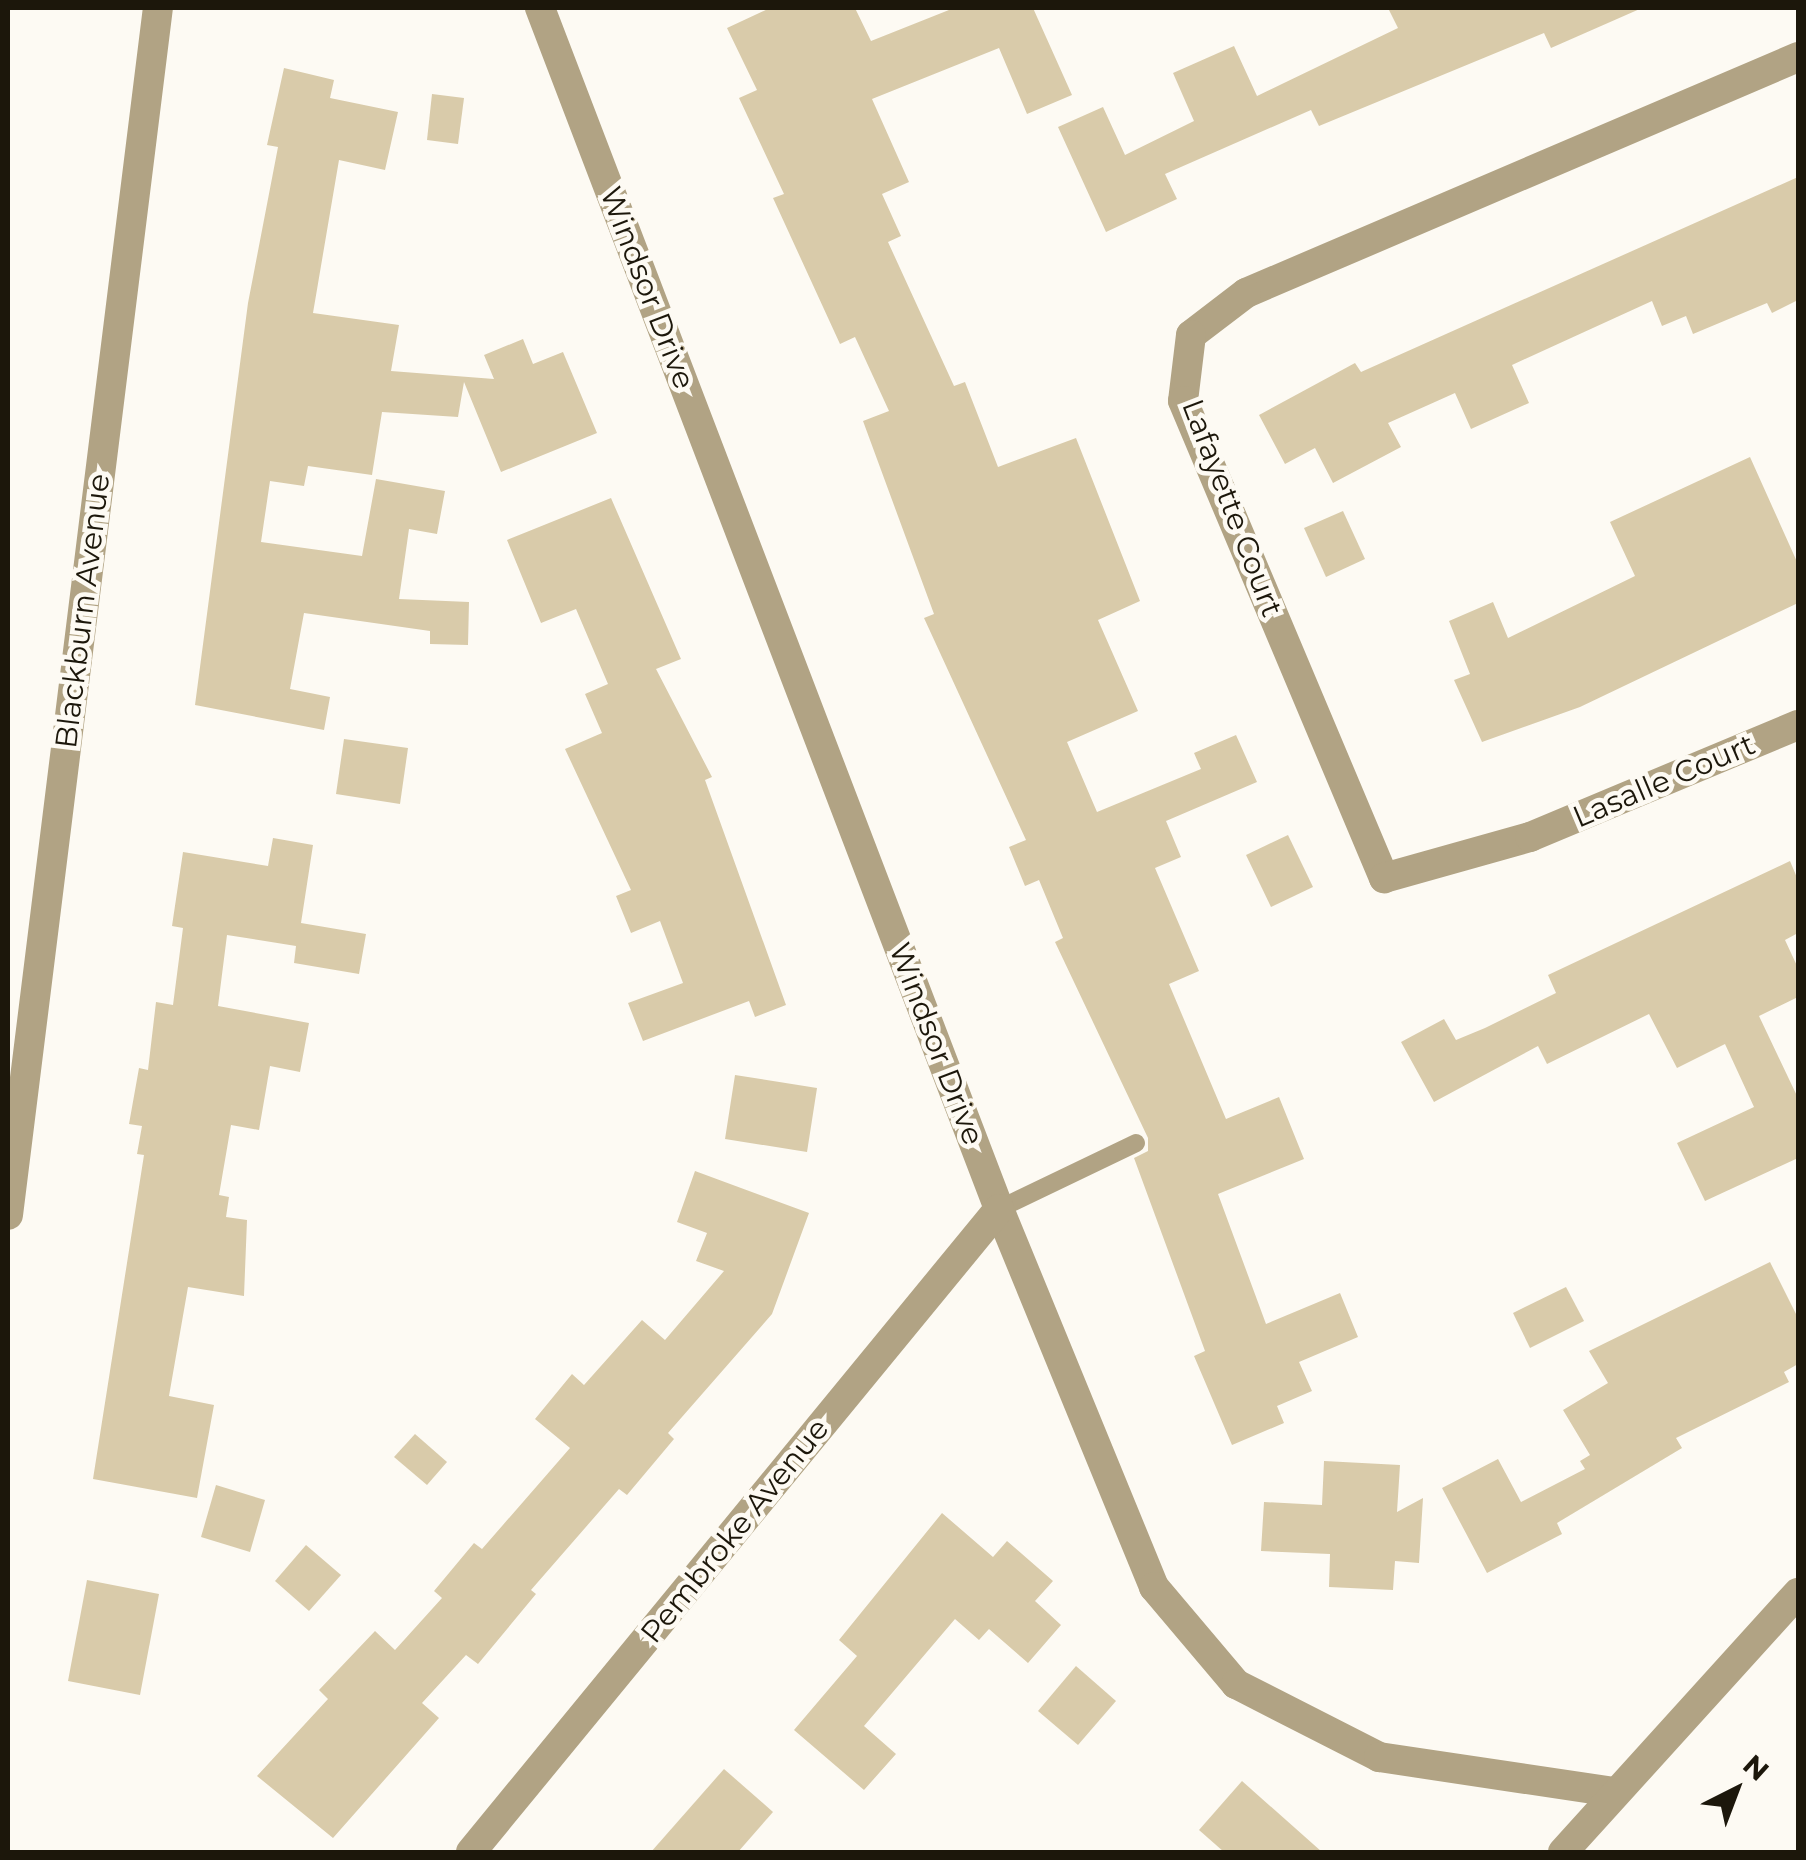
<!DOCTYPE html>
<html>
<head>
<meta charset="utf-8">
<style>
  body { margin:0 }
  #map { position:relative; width:1806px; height:1860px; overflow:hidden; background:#fdfaf3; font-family:Montserrat,sans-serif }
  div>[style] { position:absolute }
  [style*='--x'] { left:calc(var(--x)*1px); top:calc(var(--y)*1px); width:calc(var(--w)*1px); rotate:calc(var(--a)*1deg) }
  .building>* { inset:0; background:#d9cbaa }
  .lane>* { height:18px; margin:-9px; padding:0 9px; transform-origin:9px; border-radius:9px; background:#b1a384 }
  .street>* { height:30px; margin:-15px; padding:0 15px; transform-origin:15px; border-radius:15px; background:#b1a384 }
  span { translate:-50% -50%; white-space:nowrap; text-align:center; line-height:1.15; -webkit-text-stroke:9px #fdfaf3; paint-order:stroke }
  .street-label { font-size:30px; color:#1c170b }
  .frame { position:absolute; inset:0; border:10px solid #1c170b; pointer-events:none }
  .north { position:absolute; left:1686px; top:1740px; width:100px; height:100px; -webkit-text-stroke:8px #fdfaf3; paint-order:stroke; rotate:42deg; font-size:28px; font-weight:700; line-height:40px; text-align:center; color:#1c170b }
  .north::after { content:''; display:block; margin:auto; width:35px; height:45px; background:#1c170b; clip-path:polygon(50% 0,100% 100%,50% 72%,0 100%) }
</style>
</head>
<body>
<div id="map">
  <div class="building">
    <i style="clip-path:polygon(770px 8px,855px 8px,871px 41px,954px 8px,1033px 8px,1072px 95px,1027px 114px,999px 48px,872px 99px,909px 182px,882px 194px,901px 236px,888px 242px,954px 386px,965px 382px,998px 467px,1076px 438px,1140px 601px,1098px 620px,1138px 711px,1067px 742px,1097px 812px,1201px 769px,1194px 753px,1236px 735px,1257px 782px,1166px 821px,1181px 857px,1155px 868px,1199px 971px,1169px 984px,1226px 1119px,1279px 1097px,1304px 1159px,1218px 1194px,1266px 1324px,1340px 1293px,1358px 1337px,1299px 1362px,1312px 1391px,1277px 1406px,1284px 1423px,1232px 1445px,1194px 1356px,1205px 1351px,1134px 1158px,1148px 1151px,1148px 1138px,1055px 942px,1063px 938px,1039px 880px,1025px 886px,1009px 847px,1026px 840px,924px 618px,934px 614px,863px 421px,889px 411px,855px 337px,840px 344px,773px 198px,784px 194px,739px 98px,757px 90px,727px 28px)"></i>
    <i style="clip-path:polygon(1388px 8px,1642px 8px,1551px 48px,1544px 33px,1319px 126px,1311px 110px,1165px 174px,1177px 199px,1106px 232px,1058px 127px,1103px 107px,1125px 155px,1194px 121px,1173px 73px,1234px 46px,1257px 96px,1398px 28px)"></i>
    <i style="clip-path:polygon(284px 68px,334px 80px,330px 98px,398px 112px,385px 170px,339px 160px,313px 313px,399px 325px,391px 371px,494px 379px,484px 355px,523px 339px,533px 364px,563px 352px,597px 433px,501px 472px,464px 382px,458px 417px,382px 412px,372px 475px,308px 466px,304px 486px,270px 481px,261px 542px,362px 556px,376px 479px,445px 491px,437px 534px,409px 529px,399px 599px,469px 602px,468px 645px,430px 644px,430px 631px,304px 613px,290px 689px,330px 697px,324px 730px,195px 705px,248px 303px,278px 147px,267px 145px)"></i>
    <i style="clip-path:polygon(432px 94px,464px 98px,458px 144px,427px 140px)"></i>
    <i style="clip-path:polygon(1798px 177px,1798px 300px,1772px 313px,1767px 303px,1693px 334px,1686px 316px,1662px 326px,1652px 301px,1512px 365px,1529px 403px,1471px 429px,1455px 393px,1388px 423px,1401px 447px,1333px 483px,1315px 448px,1285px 464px,1259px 415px,1355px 363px,1361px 372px)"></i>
    <i style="clip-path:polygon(1750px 457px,1798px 564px,1798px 603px,1580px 707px,1482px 742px,1454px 680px,1470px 674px,1449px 621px,1493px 602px,1508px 638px,1635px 576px,1610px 522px)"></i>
    <i style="clip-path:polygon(611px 498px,681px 659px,656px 669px,712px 777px,705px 780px,786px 1005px,755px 1017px,749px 1001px,643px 1041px,628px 1003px,683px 983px,660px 921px,631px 933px,616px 896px,631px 890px,565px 749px,602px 733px,585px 694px,608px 684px,576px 609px,541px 623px,507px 540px)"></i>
    <i style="clip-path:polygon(1343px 511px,1365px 559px,1326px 577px,1304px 528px)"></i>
    <i style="clip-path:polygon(344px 739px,408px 748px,400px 804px,336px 794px)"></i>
    <i style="clip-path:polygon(1288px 835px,1313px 887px,1271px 907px,1246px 855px)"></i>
    <i style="clip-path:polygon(273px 838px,313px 845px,301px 923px,366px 934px,359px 974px,294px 963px,296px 946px,227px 935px,218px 1006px,309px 1023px,300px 1072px,270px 1066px,259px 1130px,231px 1125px,219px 1195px,229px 1197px,226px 1217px,247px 1220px,244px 1296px,188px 1287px,169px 1396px,214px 1405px,197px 1498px,93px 1479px,144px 1155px,137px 1154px,142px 1126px,129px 1124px,139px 1068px,148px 1070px,156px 1002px,173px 1005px,183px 928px,172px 926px,183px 852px,268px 866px)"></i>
    <i style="clip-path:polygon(1790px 861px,1798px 880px,1798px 933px,1785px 940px,1798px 968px,1798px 997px,1759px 1016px,1798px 1098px,1798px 1158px,1705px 1201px,1677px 1143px,1754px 1107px,1725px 1044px,1677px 1068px,1649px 1014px,1547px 1064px,1538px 1046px,1434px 1102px,1401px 1042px,1444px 1019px,1456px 1040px,1485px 1028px,1556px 993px,1548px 975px)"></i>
    <i style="clip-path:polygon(735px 1075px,817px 1088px,807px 1152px,725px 1139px)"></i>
    <i style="clip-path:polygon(695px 1171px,809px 1213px,772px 1314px,668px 1433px,674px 1439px,627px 1495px,619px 1489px,531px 1590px,536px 1594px,478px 1664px,466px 1655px,422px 1703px,439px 1718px,333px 1838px,257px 1776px,328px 1699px,319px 1690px,375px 1631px,395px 1650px,442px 1598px,434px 1591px,474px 1543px,482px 1549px,570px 1448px,535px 1419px,572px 1374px,584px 1385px,642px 1320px,665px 1340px,724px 1271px,696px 1261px,707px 1233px,677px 1222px)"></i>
    <i style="clip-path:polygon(1770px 1262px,1798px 1318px,1798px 1364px,1784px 1372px,1789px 1382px,1676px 1438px,1682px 1448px,1557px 1523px,1562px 1534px,1487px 1573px,1442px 1488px,1498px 1459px,1521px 1502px,1585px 1469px,1580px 1461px,1590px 1455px,1563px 1410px,1608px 1383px,1589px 1351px)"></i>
    <i style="clip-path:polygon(1566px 1287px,1584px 1321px,1530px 1348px,1513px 1313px)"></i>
    <i style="clip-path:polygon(415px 1434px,447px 1462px,427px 1485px,394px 1457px)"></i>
    <i style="clip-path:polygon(1324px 1461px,1400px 1465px,1397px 1512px,1423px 1498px,1419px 1563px,1395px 1561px,1393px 1590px,1329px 1587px,1330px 1554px,1261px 1551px,1264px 1502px,1322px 1505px)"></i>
    <i style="clip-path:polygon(216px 1485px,265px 1500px,250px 1552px,201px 1537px)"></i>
    <i style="clip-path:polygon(942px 1513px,993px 1557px,1007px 1541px,1053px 1581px,1035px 1601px,1061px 1625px,1028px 1663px,989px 1629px,979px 1640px,955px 1619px,864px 1726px,896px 1754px,864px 1790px,794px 1730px,857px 1656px,839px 1640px)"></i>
    <i style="clip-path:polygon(306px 1545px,341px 1575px,309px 1611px,275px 1581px)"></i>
    <i style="clip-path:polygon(87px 1580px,159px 1594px,140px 1695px,68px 1681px)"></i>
    <i style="clip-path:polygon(1076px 1666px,1116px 1701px,1078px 1745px,1038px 1711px)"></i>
    <i style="clip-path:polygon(724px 1769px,773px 1812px,738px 1852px,651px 1852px)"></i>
    <i style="clip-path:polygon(1242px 1781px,1322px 1852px,1224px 1852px,1199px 1830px)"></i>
  </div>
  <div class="lane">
    <i style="--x:999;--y:1209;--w:152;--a:-25.7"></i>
  </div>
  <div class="street">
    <i style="--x:540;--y:8;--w:1286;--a:69.08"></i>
    <i style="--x:999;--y:1209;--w:409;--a:67.7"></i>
    <i style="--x:1154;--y:1587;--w:127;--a:49.8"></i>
    <i style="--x:1236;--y:1684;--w:161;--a:27"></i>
    <i style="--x:1379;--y:1757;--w:238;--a:8.5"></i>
    <i style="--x:1798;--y:57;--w:600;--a:156.85"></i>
    <i style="--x:1246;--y:293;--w:69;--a:142.6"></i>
    <i style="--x:1191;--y:335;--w:66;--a:96.9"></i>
    <i style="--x:1183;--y:401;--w:518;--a:67.15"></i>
    <i style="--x:1384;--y:878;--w:152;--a:-15.7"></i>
    <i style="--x:1530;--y:837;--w:290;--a:-22.7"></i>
    <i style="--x:8;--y:1215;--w:1216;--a:-82.92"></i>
    <i style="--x:471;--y:1852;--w:832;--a:-50.61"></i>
    <i style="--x:1563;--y:1852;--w:350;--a:-47.8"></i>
  </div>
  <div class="street-label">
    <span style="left:647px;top:288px;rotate:69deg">Windsor Drive</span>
    <span style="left:1232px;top:508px;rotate:69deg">Lafayette Court</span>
    <span style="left:83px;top:611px;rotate:-83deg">Blackburn Avenue</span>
    <span style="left:1664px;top:781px;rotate:-23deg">Lasalle Court</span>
    <span style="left:936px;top:1044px;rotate:69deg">Windsor Drive</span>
    <span style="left:735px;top:1531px;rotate:-51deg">Pembroke Avenue</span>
  </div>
  <div class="frame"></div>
  <div class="north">N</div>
</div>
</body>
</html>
